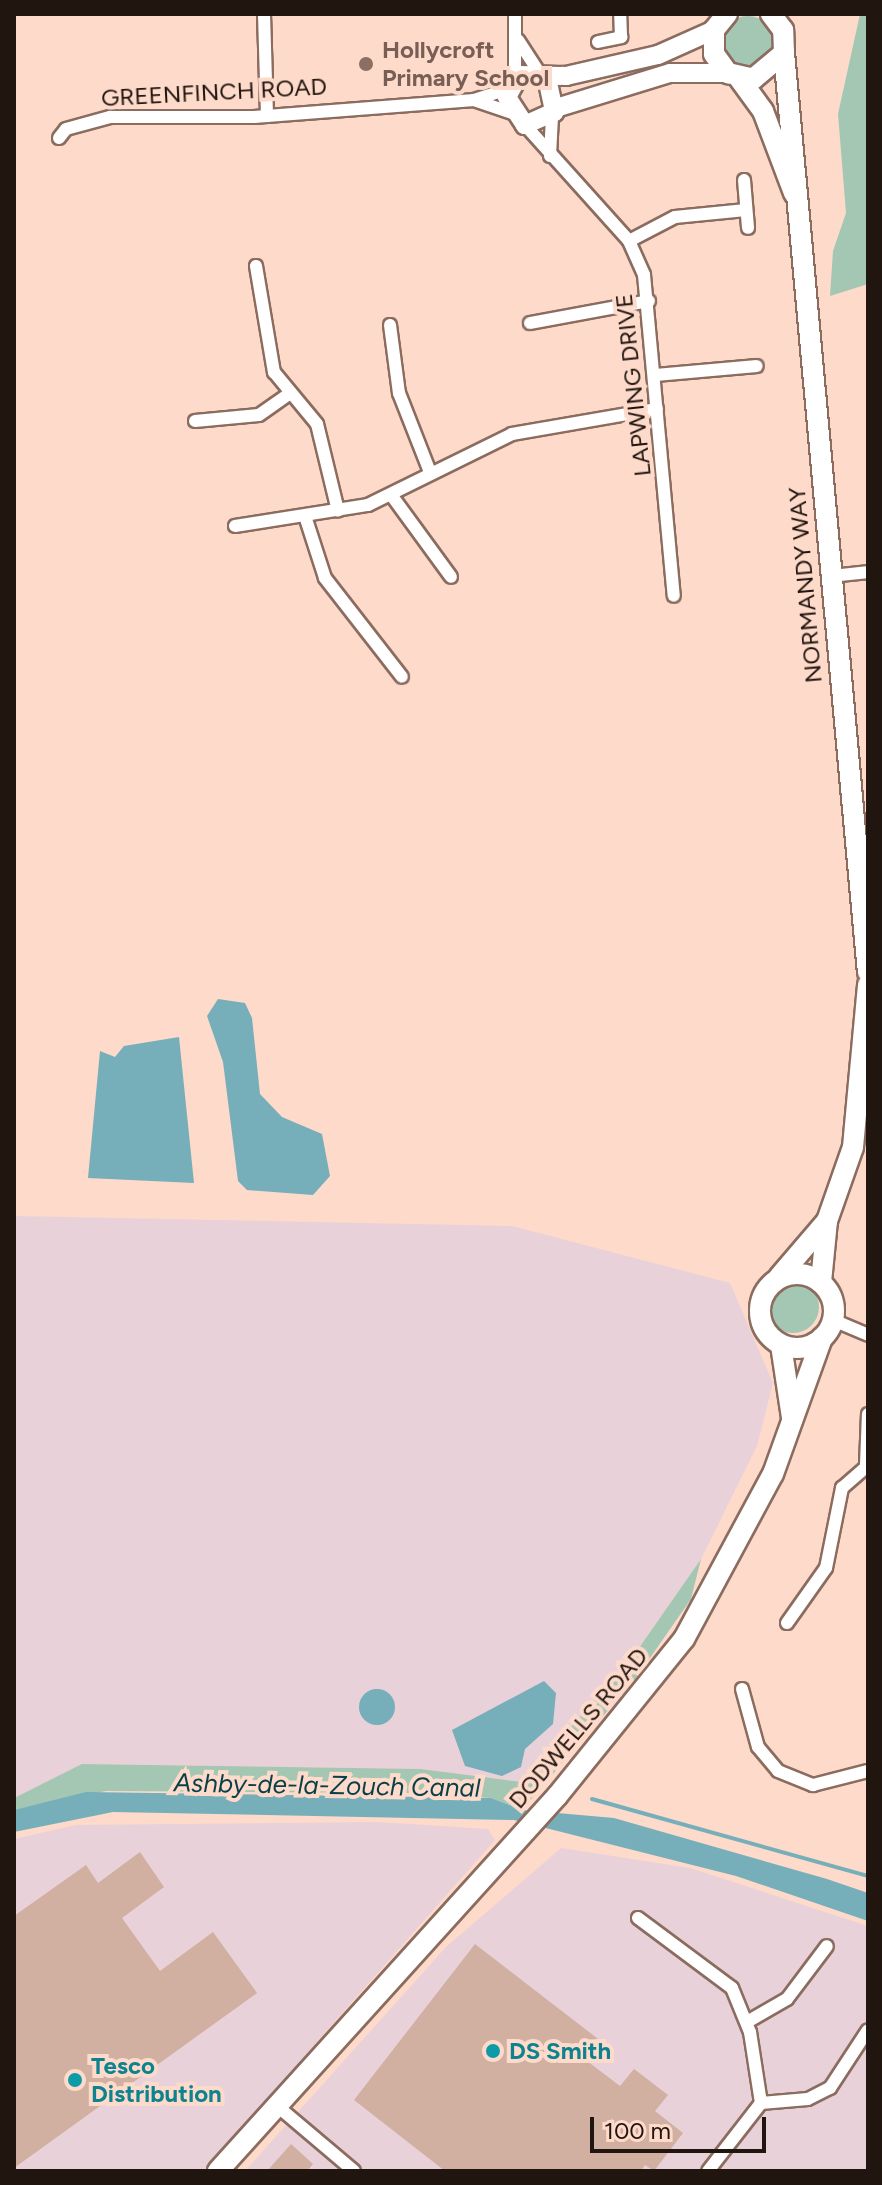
<!DOCTYPE html>
<html>
<head>
<meta charset="utf-8">
<style>
  body { margin:0 }
  #map { position:relative; width:882px; height:2185px; overflow:hidden; background:#fddaca; font-family:Figtree,sans-serif }
  div>[style] { position:absolute }
  [style*='--x'] { left:calc(var(--x)*1px); top:calc(var(--y)*1px); width:calc(var(--w)*1px); rotate:calc(var(--a)*1deg) }
  .industrial>* { inset:0; background:#e9d1da }
  .green>* { inset:0; background:#a4c7b3 }
  .round { border-radius:50% }
  .water>* { inset:0; background:#76aeba }
  .stream>* { height:4px; margin:-2px; padding:0 2px; transform-origin:2px; border-radius:2px; background:#76aeba }
  .building>* { inset:0; background:#d1afa1 }
  .roads { filter:drop-shadow(2px 0 #8b6c5f) drop-shadow(-2px 0 #8b6c5f) drop-shadow(0 2px #8b6c5f) drop-shadow(0 -2px #8b6c5f) }
  .street>* { height:12px; margin:-6px; padding:0 6px; transform-origin:6px; border-radius:6px; background:#fff }
  .secondary>* { height:18px; margin:-9px; padding:0 9px; transform-origin:9px; border-radius:9px; background:#fff }
  .primary>* { height:20px; margin:-10px; padding:0 10px; transform-origin:10px; border-radius:10px; background:#fff }
  .primary>.ring { margin:-10px; padding:0; box-sizing:content-box; background:none; border:20px solid #fff; border-radius:50% }
  .dots>* { width:22px; height:22px; translate:-50% -50%; box-sizing:border-box; border:4px solid #fddaca; border-radius:50% }
  span { translate:-50% -50%; white-space:nowrap; text-align:center; line-height:1.15; -webkit-text-stroke:8px #fddaca; paint-order:stroke }
  .education-label { font-size:24px; color:#785e54; font-weight:700 }
  .left { translate:0 -50%; text-align:left }
  .street-label { font-size:24px; color:#21150f }
  .culture-label { font-size:24px; color:#0d838f; font-weight:700 }
  .water-label { font-size:26px; color:#093f48; font-style:italic }
  .frame { position:absolute; inset:0; border:16px solid #21150f; pointer-events:none }
  .scale { position:absolute; left:590px; top:2117px; width:176px; height:36px; box-sizing:border-box; border:4px solid #21150f; border-top:0; padding-left:10px; font-size:24px; line-height:28px; white-space:nowrap; color:#21150f; -webkit-text-stroke:6px #fddaca; paint-order:stroke }
</style>
</head>
<body>
<div id="map">
  <div class="industrial">
    <i style="clip-path:polygon(14px 1216px,512px 1226px,730px 1283px,773px 1383px,757px 1446px,701px 1559px,632px 1658px,522px 1782px,421px 1769px,83px 1764px,14px 1798px)"></i>
    <i style="clip-path:polygon(378px 1822px,488px 1829px,495px 1840px,203px 2171px,14px 2171px,14px 1839px,76px 1825px)"></i>
    <i style="clip-path:polygon(561px 1848px,690px 1868px,868px 1926px,868px 2171px,245px 2171px,446px 1947px)"></i>
  </div>
  <div class="green">
    <i style="clip-path:polygon(860px 14px,868px 14px,868px 284px,830px 296px,833px 251px,846px 213px,838px 114px)"></i>
    <i class="round" style="left:722px;top:16px;width:52px;height:52px"></i>
    <i class="round" style="left:767px;top:1281px;width:52px;height:52px"></i>
    <i style="clip-path:polygon(701px 1559px,691px 1599px,636px 1678px,522px 1810px,491px 1798px,423px 1793px,106px 1791px,14px 1810px,14px 1798px,82px 1764px,421px 1769px,522px 1782px,632px 1658px)"></i>
  </div>
  <div class="water">
    <i style="clip-path:polygon(218px 999px,245px 1003px,252px 1018px,260px 1094px,282px 1117px,322px 1134px,330px 1176px,313px 1195px,247px 1190px,238px 1181px,223px 1062px,207px 1016px)"></i>
    <i style="clip-path:polygon(179px 1037px,194px 1183px,88px 1178px,100px 1051px,115px 1057px,124px 1046px)"></i>
    <i style="clip-path:polygon(544px 1681px,556px 1693px,553px 1724px,525px 1749px,521px 1767px,502px 1776px,465px 1766px,452px 1730px)"></i>
    <i class="round" style="left:359px;top:1689px;width:36px;height:36px"></i>
    <i style="clip-path:polygon(86px 1792px,491px 1798px,523px 1810px,614px 1818px,827px 1879px,868px 1893px,868px 1921px,736px 1876px,514px 1820px,113px 1812px,14px 1832px,14px 1810px)"></i>
  </div>
  <div class="stream">
    <i style="--x:592;--y:1799;--w:287;--a:15.6"></i>
  </div>
  <div class="building">
    <i style="clip-path:polygon(140px 1852px,164px 1887px,122px 1918px,160px 1971px,213px 1932px,257px 1993px,14px 2168px,14px 1916px,86px 1865px,98px 1883px)"></i>
    <i style="clip-path:polygon(475px 1944px,602px 2042px,587px 2061px,620px 2086px,634px 2069px,668px 2095px,655px 2111px,683px 2133px,654px 2171px,645px 2165px,641px 2171px,445px 2171px,354px 2100px)"></i>
    <i style="clip-path:polygon(291px 2144px,313px 2164px,307px 2171px,267px 2171px)"></i>
  </div>
  <div class="roads">
    <div class="street">
      <i style="--x:264;--y:14;--w:102;--a:88.3"></i>
      <i style="--x:518;--y:40;--w:40;--a:57.1"></i>
      <i style="--x:598;--y:42;--w:24;--a:-12"></i>
      <i style="--x:621;--y:37;--w:23;--a:-92"></i>
      <i style="--x:515;--y:78;--w:64;--a:-90"></i>
      <i style="--x:474;--y:100;--w:39;--a:19"></i>
      <i style="--x:525;--y:125;--w:156;--a:48.1"></i>
      <i style="--x:629;--y:241;--w:37;--a:66"></i>
      <i style="--x:644;--y:275;--w:322;--a:84.7"></i>
      <i style="--x:59;--y:138;--w:11;--a:-52"></i>
      <i style="--x:66;--y:129;--w:46;--a:-15.3"></i>
      <i style="--x:110;--y:117;--w:144;--a:0"></i>
      <i style="--x:254;--y:117;--w:221;--a:-4.4"></i>
      <i style="--x:474;--y:100;--w:36;--a:-18"></i>
      <i style="--x:550;--y:156;--w:40;--a:-87.1"></i>
      <i style="--x:744;--y:180;--w:48;--a:85.2"></i>
      <i style="--x:629;--y:241;--w:52;--a:-27.6"></i>
      <i style="--x:675;--y:217;--w:71;--a:-5.6"></i>
      <i style="--x:256;--y:266;--w:108;--a:80.4"></i>
      <i style="--x:274;--y:372;--w:67;--a:50.4"></i>
      <i style="--x:317;--y:424;--w:89;--a:76.4"></i>
      <i style="--x:530;--y:323;--w:121;--a:-10.5"></i>
      <i style="--x:390;--y:325;--w:69;--a:82.5"></i>
      <i style="--x:399;--y:393;--w:85;--a:68.6"></i>
      <i style="--x:656;--y:375;--w:101;--a:-5.1"></i>
      <i style="--x:195;--y:421;--w:64;--a:-5.4"></i>
      <i style="--x:259;--y:415;--w:35;--a:-35"></i>
      <i style="--x:392;--y:496;--w:100;--a:53.9"></i>
      <i style="--x:306;--y:519;--w:62;--a:72.1"></i>
      <i style="--x:325;--y:578;--w:125;--a:52.1"></i>
      <i style="--x:235;--y:526;--w:135;--a:-9"></i>
      <i style="--x:368;--y:505;--w:161;--a:-26.2"></i>
      <i style="--x:512;--y:434;--w:147;--a:-9.8"></i>
      <i style="--x:831;--y:576;--w:37;--a:-6"></i>
      <i style="--x:833;--y:1320;--w:38;--a:23"></i>
      <i style="--x:866;--y:1465;--w:51;--a:-87.8"></i>
      <i style="--x:787;--y:1623;--w:67;--a:-54.7"></i>
      <i style="--x:826;--y:1568;--w:82;--a:-78.7"></i>
      <i style="--x:842;--y:1488;--w:35;--a:-41"></i>
      <i style="--x:742;--y:1689;--w:60;--a:74.6"></i>
      <i style="--x:758;--y:1747;--w:31;--a:50"></i>
      <i style="--x:778;--y:1771;--w:38;--a:22"></i>
      <i style="--x:813;--y:1785;--w:57;--a:-14.3"></i>
      <i style="--x:638;--y:1918;--w:117;--a:36.7"></i>
      <i style="--x:732;--y:1988;--w:48;--a:67.8"></i>
      <i style="--x:750;--y:2032;--w:72;--a:81.2"></i>
      <i style="--x:761;--y:2103;--w:86;--a:127.9"></i>
      <i style="--x:747;--y:2022;--w:46;--a:-29.9"></i>
      <i style="--x:787;--y:1999;--w:66;--a:-53"></i>
      <i style="--x:761;--y:2103;--w:47;--a:-4.9"></i>
      <i style="--x:808;--y:2099;--w:25;--a:-27"></i>
      <i style="--x:830;--y:2088;--w:69;--a:-56.8"></i>
      <i style="--x:276;--y:2105;--w:102;--a:40.2"></i>
    </div>
    <div class="secondary">
      <i style="--x:547;--y:78;--w:35;--a:78"></i>
      <i style="--x:554;--y:112;--w:32;--a:156"></i>
      <i style="--x:525;--y:125;--w:33;--a:-123"></i>
      <i style="--x:507;--y:97;--w:25;--a:-61"></i>
      <i style="--x:519;--y:75;--w:47;--a:1.2"></i>
      <i style="--x:566;--y:76;--w:94;--a:-12.9"></i>
      <i style="--x:658;--y:55;--w:61;--a:-24.1"></i>
      <i style="--x:556;--y:108;--w:119;--a:-17.1"></i>
      <i style="--x:670;--y:73;--w:58;--a:0"></i>
    </div>
    <div class="primary">
      <i style="--x:727;--y:14;--w:21;--a:129"></i>
      <i style="--x:714;--y:30;--w:24;--a:90"></i>
      <i style="--x:714;--y:54;--w:24;--a:54"></i>
      <i style="--x:728;--y:73;--w:26;--a:13"></i>
      <i style="--x:753;--y:79;--w:40;--a:-40"></i>
      <i style="--x:784;--y:53;--w:23;--a:-92"></i>
      <i style="--x:783;--y:30;--w:20;--a:-127"></i>
      <i style="--x:784;--y:53;--w:923;--a:84.78"></i>
      <i style="--x:739;--y:78;--w:41;--a:54"></i>
      <i style="--x:763;--y:111;--w:88;--a:69.3"></i>
      <i class="ring" style="left:760px;top:1274px;width:54px;height:54px"></i>
      <i style="--x:779;--y:1277;--w:74;--a:-49.4"></i>
      <i style="--x:821;--y:1282;--w:61;--a:-84.4"></i>
      <i style="--x:827;--y:1221;--w:78;--a:-70.6"></i>
      <i style="--x:853;--y:1147;--w:163;--a:-84.7"></i>
      <i style="--x:781;--y:1345;--w:74;--a:81.4"></i>
      <i style="--x:218;--y:2171;--w:507;--a:-47.88"></i>
      <i style="--x:558;--y:1795;--w:201;--a:-51.1"></i>
      <i style="--x:684;--y:1639;--w:187;--a:-61.7"></i>
      <i style="--x:773;--y:1474;--w:145;--a:-70.2"></i>
    </div>
  </div>
  <div class="dots">
    <i style="left:366px;top:64px;background:#8d6e63"></i>
    <i style="left:493px;top:2051px;background:#0f9aa8"></i>
    <i style="left:75px;top:2080px;background:#0f9aa8"></i>
  </div>
  <div class="education-label">
    <span class="left" style="left:382px;top:64px">Hollycroft<br>Primary School</span>
  </div>
  <div class="street-label">
    <span style="left:214px;top:92px;rotate:-3deg">GREENFINCH ROAD</span>
    <span style="left:633px;top:385px;rotate:-96deg">LAPWING DRIVE</span>
    <span style="left:805px;top:585px;rotate:-95deg">NORMANDY WAY</span>
    <span style="left:578px;top:1728px;rotate:-50deg">DODWELLS ROAD</span>
  </div>
  <div class="culture-label">
    <span class="left" style="left:509px;top:2051px">DS Smith</span>
    <span class="left" style="left:91px;top:2080px">Tesco<br>Distribution</span>
  </div>
  <div class="water-label">
    <span style="left:327px;top:1786px;rotate:1deg">Ashby-de-la-Zouch Canal</span>
  </div>
  <div class="frame"></div>
  <div class="scale">100 m</div>
</div>
</body>
</html>
